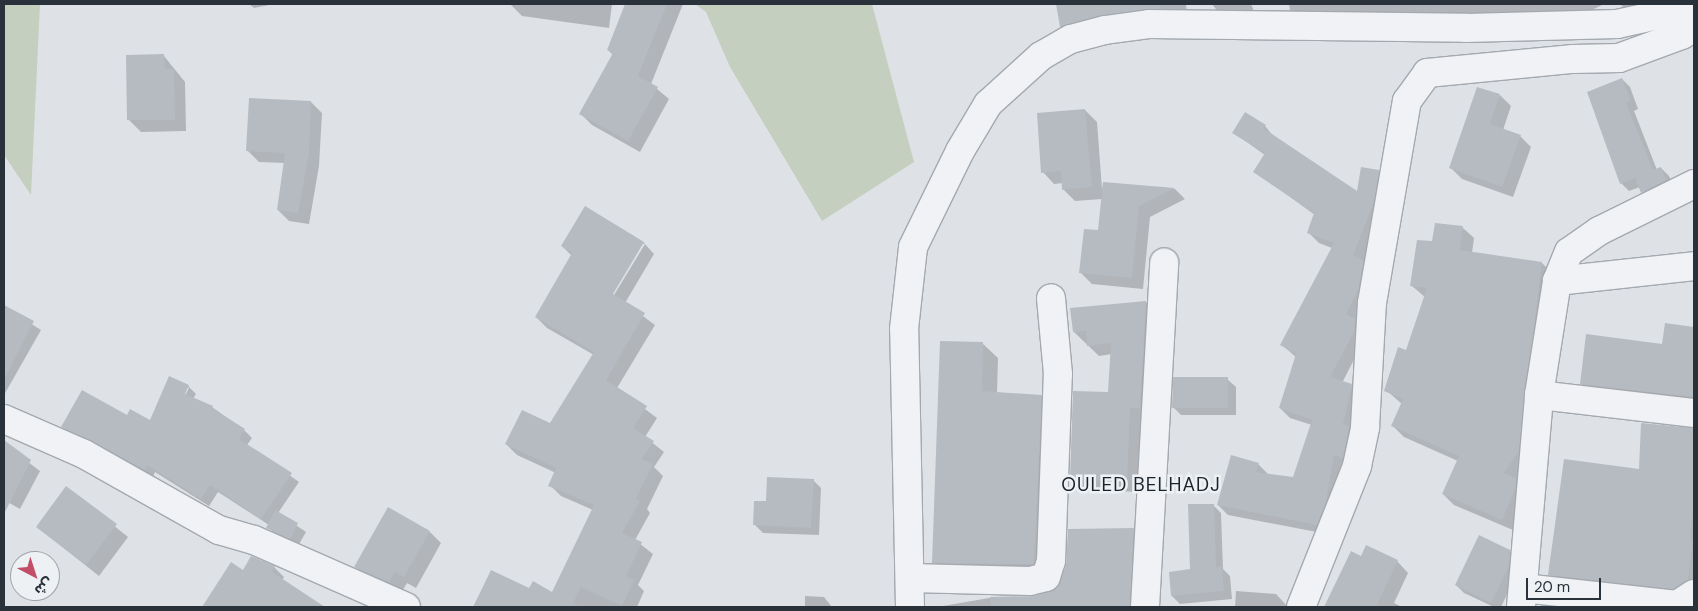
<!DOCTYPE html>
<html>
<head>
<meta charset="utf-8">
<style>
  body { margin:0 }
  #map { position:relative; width:1698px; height:611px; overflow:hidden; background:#dee2e6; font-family:"DM Sans","Noto Sans Arabic",sans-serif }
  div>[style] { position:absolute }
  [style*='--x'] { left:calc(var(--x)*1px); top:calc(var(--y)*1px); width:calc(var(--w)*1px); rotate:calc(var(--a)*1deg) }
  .green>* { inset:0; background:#c5cfc0 }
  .shadow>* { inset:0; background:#0003 }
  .building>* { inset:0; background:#b6bbc2 }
  .roads { filter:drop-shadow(1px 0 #a4a9af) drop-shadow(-1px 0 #a4a9af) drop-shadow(0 1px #a4a9af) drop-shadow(0 -1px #a4a9af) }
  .street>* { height:28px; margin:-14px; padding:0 14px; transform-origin:14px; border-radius:14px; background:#f0f2f5 }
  span { translate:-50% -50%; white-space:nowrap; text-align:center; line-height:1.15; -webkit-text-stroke:5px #edf1f4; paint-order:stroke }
  .quarter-label { font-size:19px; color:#1b222c; letter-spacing:1px }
  .frame { position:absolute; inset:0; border:5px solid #29313b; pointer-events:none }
  .north { position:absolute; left:10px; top:551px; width:50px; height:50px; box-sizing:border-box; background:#edf1f4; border:1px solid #9fa4aa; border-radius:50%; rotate:140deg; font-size:14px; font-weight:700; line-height:20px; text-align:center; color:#29313b }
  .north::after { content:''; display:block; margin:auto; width:18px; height:22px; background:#c14d67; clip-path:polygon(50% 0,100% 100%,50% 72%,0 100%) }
  .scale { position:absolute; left:1526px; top:578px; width:75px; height:22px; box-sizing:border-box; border:2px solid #29313b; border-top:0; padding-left:6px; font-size:15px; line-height:18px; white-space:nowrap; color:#29313b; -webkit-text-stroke:4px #edf1f4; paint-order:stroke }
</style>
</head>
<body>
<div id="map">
  <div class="green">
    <i style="clip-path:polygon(4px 4px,40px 4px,31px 195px,4px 155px)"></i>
    <i style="clip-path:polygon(695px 4px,872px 4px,914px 162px,822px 221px,730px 67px,706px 12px)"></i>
  </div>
  <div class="shadow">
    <i style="clip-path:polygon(249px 4px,274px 4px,254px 8px)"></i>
    <i style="clip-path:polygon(510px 4px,612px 4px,609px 28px,522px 16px)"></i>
    <i style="clip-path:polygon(627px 4px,683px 4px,651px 84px,669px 99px,640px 152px,592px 125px,581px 114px,613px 55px,608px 50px)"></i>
    <i style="clip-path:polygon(1057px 4px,1186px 4px,1187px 16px,1069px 35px,1061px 27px)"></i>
    <i style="clip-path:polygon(1212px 4px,1251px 4px,1256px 16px,1222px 17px)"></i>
    <i style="clip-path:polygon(1289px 4px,1604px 4px,1574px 19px,1300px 19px,1290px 10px)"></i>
    <i style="clip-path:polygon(1620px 4px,1666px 4px,1630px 14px)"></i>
    <i style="clip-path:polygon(164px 56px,185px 82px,186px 131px,141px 132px,129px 120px)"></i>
    <i style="clip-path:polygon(1622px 79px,1630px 87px,1638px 109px,1634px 111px,1657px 170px,1661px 168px,1669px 176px,1674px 188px,1650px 200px,1640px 187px,1629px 191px,1621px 183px)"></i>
    <i style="clip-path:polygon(1500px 95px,1511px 106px,1503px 130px,1520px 136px,1531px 147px,1513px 197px,1462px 179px,1451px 168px)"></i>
    <i style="clip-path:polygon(311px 102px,322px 113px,319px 166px,309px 224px,289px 221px,278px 210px,285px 163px,259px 162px,248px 151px)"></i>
    <i style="clip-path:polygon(1085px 110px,1097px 122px,1102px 189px,1104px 183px,1175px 189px,1185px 199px,1150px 217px,1143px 289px,1092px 284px,1081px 273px,1099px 231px,1102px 199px,1075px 201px,1063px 189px,1063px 183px,1054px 184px,1043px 172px)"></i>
    <i style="clip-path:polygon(1265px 126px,1274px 137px,1358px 193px,1379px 172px,1388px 181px,1383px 212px,1364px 263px,1373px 272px,1368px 300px,1357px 322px,1365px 330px,1364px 340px,1342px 383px,1351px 385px,1361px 395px,1327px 534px,1228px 515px,1218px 505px,1258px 464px,1268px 474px,1294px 479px,1312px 425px,1290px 418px,1280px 408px,1296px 357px,1282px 345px,1332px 248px,1319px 243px,1309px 233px,1315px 215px,1254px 171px,1265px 155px,1234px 133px)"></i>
    <i style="clip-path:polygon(evenodd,585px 208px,644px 243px,654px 254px,625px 303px,655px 325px,617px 388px,657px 418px,645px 437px,664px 452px,654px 467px,663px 476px,647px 509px,650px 513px,635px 540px,653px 554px,638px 585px,644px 591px,637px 607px,474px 607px,491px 571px,529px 590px,553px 593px,593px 510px,561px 496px,550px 485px,556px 473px,517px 455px,506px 444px,550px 424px,594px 355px,547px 328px,536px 317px,572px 256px,562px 246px,585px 208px,642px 244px,645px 244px,611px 300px,609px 299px,642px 244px)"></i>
    <i style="clip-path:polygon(1463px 228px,1474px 238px,1472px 253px,1542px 263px,1553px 274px,1529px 462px,1517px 481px,1526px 490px,1526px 501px,1513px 530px,1454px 505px,1443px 494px,1458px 461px,1404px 437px,1393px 426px,1402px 404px,1386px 390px,1407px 352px,1425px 297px,1412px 286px,1434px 243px)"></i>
    <i style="clip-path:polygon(1146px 302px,1156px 313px,1150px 418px,1141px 418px,1137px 492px,1082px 489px,1071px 479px,1109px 394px,1112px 354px,1099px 356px,1074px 332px)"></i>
    <i style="clip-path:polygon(4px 307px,41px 330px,4px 395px)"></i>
    <i style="clip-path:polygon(1666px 325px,1694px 328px,1694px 407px,1592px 395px,1581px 384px,1663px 346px)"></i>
    <i style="clip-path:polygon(983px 344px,998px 358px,997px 393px,1041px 396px,1056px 411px,1048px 578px,949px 577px,934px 562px)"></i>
    <i style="clip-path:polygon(evenodd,169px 378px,188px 386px,196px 394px,193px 399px,212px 407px,244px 430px,252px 438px,247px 445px,299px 482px,278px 513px,306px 532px,298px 546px,275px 536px,269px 525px,218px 492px,209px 506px,155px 472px,153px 477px,70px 434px,62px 426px,82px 391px,127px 417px,131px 411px,151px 421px,169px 378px,186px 388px,189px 388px,183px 400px,181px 399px,186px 388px)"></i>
    <i style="clip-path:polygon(1227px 379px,1236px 387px,1236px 415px,1181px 415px,1173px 407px)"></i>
    <i style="clip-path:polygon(1694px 429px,1694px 595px,1561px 586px,1550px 575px,1640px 471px)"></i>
    <i style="clip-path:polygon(4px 444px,40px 471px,20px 509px,4px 500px)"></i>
    <i style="clip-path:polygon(813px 480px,821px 488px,819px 535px,763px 533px,755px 525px,767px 503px)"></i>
    <i style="clip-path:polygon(67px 488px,128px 537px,99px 576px,37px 527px)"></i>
    <i style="clip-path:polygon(1213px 505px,1221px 513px,1223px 569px,1230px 576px,1232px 599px,1180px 604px,1172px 596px,1191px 571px)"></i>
    <i style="clip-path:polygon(1133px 530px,1143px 540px,1141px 607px,937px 607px,995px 597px,1030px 598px,1051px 593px)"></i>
    <i style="clip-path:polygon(430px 532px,441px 543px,416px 588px,407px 583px,401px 593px,367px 579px,356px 567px)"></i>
    <i style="clip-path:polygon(1509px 551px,1518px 560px,1516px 575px,1501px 607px,1494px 607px,1464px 593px,1456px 585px)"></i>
    <i style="clip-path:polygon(1352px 553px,1362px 558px,1397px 561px,1408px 573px,1394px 603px,1402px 607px,1326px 607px)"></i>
    <i style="clip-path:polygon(251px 557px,274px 567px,284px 577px,282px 580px,322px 607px,210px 607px,206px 603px,244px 571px)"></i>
    <i style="clip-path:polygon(1236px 591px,1276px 594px,1288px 607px,1235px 607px)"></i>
    <i style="clip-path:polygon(805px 596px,824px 597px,832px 607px,805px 607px)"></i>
  </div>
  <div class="building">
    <i style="clip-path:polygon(625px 4px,667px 4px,638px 76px,658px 87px,628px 141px,579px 114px,613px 53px,607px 50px)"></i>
    <i style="clip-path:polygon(1056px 4px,1160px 4px,1160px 9px,1103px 15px,1060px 27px)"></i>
    <i style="clip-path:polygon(164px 54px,165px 69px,174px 69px,175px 120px,127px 120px,126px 55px)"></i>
    <i style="clip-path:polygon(1622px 78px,1631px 101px,1626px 103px,1653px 170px,1661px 167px,1666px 180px,1641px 193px,1635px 178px,1620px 184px,1587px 92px)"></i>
    <i style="clip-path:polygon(1477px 87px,1500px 94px,1490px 124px,1521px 135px,1502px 187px,1449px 168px)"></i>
    <i style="clip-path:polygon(249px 98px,311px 101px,309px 154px,298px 213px,277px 210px,285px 153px,246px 151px)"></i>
    <i style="clip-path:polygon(1085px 109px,1092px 187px,1062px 190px,1061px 171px,1041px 173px,1037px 113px)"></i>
    <i style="clip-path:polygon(1245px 112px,1266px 125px,1263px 128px,1357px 191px,1361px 167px,1379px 170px,1374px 202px,1353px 255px,1364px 261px,1358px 290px,1346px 314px,1355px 319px,1355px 330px,1330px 377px,1352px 384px,1343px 424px,1349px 426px,1343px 458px,1334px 455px,1326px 502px,1317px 525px,1217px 505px,1231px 455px,1259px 463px,1256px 472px,1293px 477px,1312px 420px,1279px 408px,1296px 354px,1280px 345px,1334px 243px,1307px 233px,1314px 213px,1253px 172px,1265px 153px,1232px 133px)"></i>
    <i style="clip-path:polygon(1103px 182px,1175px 188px,1139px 206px,1132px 278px,1079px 273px,1084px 229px,1098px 230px)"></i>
    <i style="clip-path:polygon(585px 206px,644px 242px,613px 294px,645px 313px,606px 380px,647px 406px,633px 428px,654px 441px,642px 459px,653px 464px,636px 498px,640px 501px,622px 533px,642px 542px,626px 576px,634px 580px,622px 606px,581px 587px,573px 603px,581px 607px,473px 607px,491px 570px,529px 588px,533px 581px,552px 592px,594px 505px,548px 486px,556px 468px,505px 444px,522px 410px,550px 423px,594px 352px,535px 317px,572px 253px,561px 246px)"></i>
    <i style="clip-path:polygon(1435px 223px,1463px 226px,1460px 250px,1542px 262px,1519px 451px,1504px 473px,1516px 478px,1515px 490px,1502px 520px,1442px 494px,1459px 456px,1391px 426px,1403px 399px,1384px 391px,1398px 347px,1406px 350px,1427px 288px,1410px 286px,1417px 240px,1432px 241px)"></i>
    <i style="clip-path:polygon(1146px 301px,1140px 408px,1130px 408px,1127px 482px,1070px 479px,1073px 391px,1108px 392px,1111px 343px,1087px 346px,1086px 331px,1073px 332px,1070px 308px)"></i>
    <i style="clip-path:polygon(4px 305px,34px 321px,4px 380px)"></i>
    <i style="clip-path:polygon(1665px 323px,1694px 327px,1694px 397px,1580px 384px,1586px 334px,1662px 344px)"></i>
    <i style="clip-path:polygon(940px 341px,983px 342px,982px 391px,1042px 395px,1034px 564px,932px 563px)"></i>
    <i style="clip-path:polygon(169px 376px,189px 385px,185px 394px,213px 406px,212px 408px,245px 429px,239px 439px,292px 473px,261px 519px,210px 485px,201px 499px,147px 465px,145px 470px,61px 427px,82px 390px,127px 415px,130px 409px,150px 420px)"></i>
    <i style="clip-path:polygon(1173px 377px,1228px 377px,1228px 408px,1172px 408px)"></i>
    <i style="clip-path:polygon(1641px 423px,1694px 428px,1694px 500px,1690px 540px,1693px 541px,1688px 580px,1673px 589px,1548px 575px,1564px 459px,1639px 469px)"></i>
    <i style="clip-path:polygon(4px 440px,31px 460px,4px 514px)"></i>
    <i style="clip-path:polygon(767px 477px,814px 479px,811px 528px,753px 525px,754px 501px,766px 501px)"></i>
    <i style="clip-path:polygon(66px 486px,117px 524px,86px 565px,36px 527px)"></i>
    <i style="clip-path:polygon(1188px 504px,1214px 504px,1216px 567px,1222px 566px,1224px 591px,1171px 596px,1169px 572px,1190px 569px)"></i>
    <i style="clip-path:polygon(388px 507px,430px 531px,404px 577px,395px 572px,389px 582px,354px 567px)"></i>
    <i style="clip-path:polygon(275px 510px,298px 523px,290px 539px,266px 528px)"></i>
    <i style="clip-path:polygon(1134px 528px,1130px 607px,991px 607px,990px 597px,1034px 596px,1057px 588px,1066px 565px,1068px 529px)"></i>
    <i style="clip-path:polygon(1479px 535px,1510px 550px,1509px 566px,1491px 603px,1455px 585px)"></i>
    <i style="clip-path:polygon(1366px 545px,1398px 560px,1376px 607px,1324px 607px,1351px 551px,1361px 556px)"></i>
    <i style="clip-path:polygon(251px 556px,275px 566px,272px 572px,325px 607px,202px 607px,231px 562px,243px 570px)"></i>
  </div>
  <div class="roads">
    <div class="street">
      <i style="--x:1557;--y:281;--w:138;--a:-6.2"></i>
      <i style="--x:1539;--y:395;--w:156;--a:6.6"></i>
      <i style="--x:4;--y:419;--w:87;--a:23.6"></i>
      <i style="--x:84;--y:454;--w:155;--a:29.4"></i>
      <i style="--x:219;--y:530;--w:36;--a:16"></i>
      <i style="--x:254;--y:540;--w:166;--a:23.8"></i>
      <i style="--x:910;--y:578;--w:120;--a:1.4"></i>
      <i style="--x:1030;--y:581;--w:16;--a:-14"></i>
      <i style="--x:1046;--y:577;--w:17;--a:-73"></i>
      <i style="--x:1051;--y:561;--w:187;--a:-87.9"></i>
      <i style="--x:1058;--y:374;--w:76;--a:-95.3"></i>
      <i style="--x:1523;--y:588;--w:155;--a:6.3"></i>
      <i style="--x:1677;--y:605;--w:20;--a:-33"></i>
      <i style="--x:910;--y:607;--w:278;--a:-91.2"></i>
      <i style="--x:904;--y:329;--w:82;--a:-83.7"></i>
      <i style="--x:913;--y:247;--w:107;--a:-63.9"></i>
      <i style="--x:960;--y:151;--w:55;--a:-59.2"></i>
      <i style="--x:988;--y:104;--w:72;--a:-42.2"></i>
      <i style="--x:1041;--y:56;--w:34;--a:-30"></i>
      <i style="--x:1071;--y:39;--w:35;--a:-15"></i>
      <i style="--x:1105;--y:30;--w:44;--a:-7.8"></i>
      <i style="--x:1149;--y:24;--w:317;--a:0.7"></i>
      <i style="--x:1466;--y:28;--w:151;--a:-1.5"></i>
      <i style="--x:1617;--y:24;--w:79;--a:-12.4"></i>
      <i style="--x:1145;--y:607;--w:345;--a:-86.8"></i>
      <i style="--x:1301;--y:607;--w:152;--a:-68.3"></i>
      <i style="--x:1357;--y:466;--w:40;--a:-78"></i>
      <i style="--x:1365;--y:427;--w:124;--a:-86.8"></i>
      <i style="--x:1372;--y:303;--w:205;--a:-80.2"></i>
      <i style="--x:1407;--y:101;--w:34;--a:-54"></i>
      <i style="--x:1427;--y:73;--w:147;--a:-5.5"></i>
      <i style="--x:1573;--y:59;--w:46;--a:-1.2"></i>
      <i style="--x:1619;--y:58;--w:67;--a:-20.1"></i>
      <i style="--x:1682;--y:35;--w:14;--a:-34"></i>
      <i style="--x:1521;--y:607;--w:213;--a:-85.1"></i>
      <i style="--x:1539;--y:395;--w:115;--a:-81"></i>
      <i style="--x:1557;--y:281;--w:31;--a:-68"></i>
      <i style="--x:1569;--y:252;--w:37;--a:-35"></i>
      <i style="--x:1599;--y:231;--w:106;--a:-26.3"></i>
    </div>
  </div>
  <div class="quarter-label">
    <span style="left:1141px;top:485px">OULED BELHADJ</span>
  </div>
  <div class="frame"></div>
  <div class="north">ش</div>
  <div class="scale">20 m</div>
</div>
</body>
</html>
